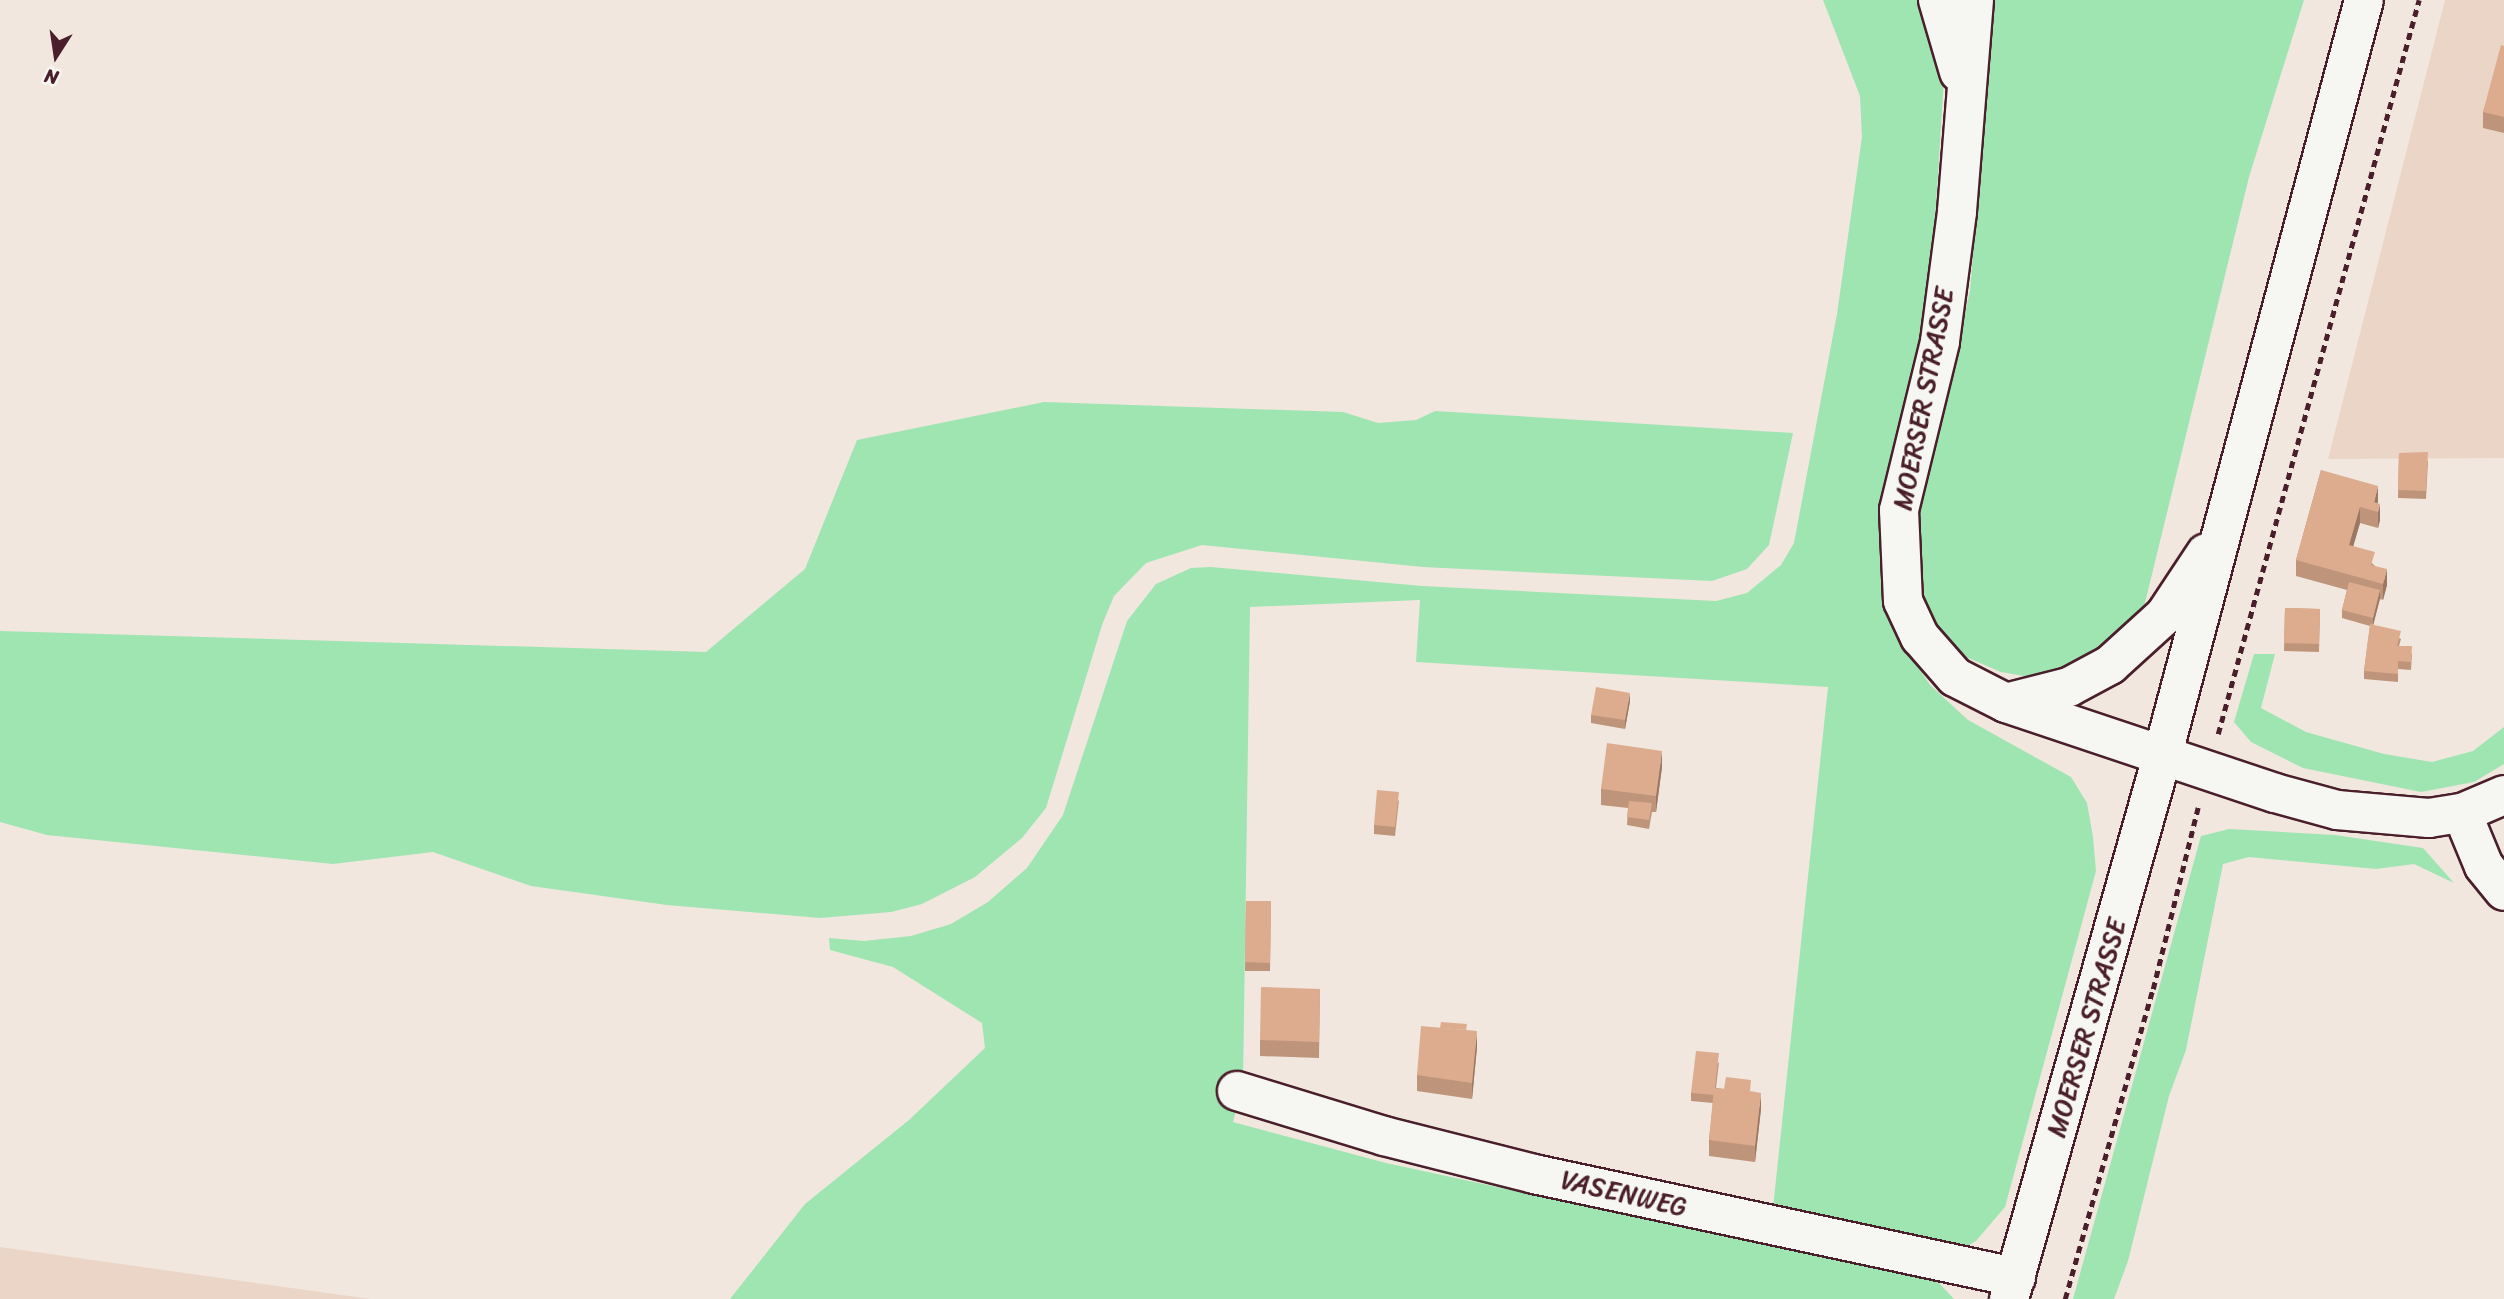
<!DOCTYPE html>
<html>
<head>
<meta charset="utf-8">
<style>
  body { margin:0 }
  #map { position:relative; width:2504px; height:1299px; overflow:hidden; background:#f1e7de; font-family:Sriracha,sans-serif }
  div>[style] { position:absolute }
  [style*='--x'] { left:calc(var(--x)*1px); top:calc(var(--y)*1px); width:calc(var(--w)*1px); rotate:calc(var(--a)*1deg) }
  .built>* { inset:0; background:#ebd5c6 }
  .green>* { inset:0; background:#9fe5b2 }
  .path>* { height:4.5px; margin-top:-2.25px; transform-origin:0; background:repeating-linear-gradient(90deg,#4a1f2b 0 7px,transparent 0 12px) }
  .roads { filter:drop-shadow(2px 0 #4a1f2b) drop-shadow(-2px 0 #4a1f2b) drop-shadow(0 2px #4a1f2b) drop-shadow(0 -2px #4a1f2b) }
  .minor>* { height:38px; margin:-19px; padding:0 19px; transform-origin:19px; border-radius:19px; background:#f6f6f2 }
  .major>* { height:38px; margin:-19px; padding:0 19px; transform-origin:19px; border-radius:19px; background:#f6f6f2 }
  .wall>* { inset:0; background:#be947b }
  .shaded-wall>* { inset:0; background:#9b7864 }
  .building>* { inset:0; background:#ddac8f }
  span { translate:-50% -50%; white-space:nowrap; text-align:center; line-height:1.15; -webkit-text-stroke:5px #f6f6f2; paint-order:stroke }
  .street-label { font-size:26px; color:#4a1f2b }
  .north { position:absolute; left:21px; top:21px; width:70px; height:70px; -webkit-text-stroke:5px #f6f6f2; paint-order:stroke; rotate:192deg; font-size:19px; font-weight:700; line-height:28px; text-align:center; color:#4a1f2b }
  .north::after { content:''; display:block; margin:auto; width:24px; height:32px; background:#4a1f2b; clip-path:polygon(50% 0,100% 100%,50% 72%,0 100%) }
</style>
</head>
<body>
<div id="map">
  <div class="built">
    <i style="clip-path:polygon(2445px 0,2504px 0,2504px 458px,2328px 459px)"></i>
    <i style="clip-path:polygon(0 1247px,370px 1299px,0 1299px)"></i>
  </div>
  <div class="green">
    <i style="clip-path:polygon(1823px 0,1919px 0,1944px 79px,1931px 283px,1884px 503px,1881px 583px,1901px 642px,1930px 685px,1968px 720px,2071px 777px,2087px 803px,2093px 837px,2096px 871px,2005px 1207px,1976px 1241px,1950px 1256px,1773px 1208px,1828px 687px,1416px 662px,1420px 600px,1250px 607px,1243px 1083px,1233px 1122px,1386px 1163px,1938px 1282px,1954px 1299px,730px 1299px,805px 1204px,909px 1120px,985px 1048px,982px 1023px,893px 967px,830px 950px,829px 938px,864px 941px,911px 936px,951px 924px,988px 902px,1027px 868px,1063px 815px,1127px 621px,1156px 584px,1191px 568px,1211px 567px,1422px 586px,1716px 601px,1747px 593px,1781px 565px,1794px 543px,1837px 314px,1862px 137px,1860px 96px)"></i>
    <i style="clip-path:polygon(1994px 0,2304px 0,2249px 177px,2143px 611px,2098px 659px,2035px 678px,2001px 672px,1966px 657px,1935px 629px,1919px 596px,1912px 543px,1970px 291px)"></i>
    <i style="clip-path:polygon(1044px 402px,1343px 412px,1378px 423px,1416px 420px,1435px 411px,1793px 433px,1769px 545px,1747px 569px,1712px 581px,1423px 567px,1202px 545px,1146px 563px,1114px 596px,1102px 625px,1046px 808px,1022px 838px,975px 877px,922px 904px,891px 912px,820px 918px,667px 905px,531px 886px,433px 852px,333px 864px,47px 835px,0 822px,0 631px,706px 652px,805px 569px,857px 440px)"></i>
    <i style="clip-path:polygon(2254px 654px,2275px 654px,2261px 708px,2306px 732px,2384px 754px,2432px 762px,2473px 751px,2504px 727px,2504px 764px,2474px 782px,2421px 792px,2303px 768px,2251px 742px,2234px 722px)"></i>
    <i style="clip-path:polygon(2229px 829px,2335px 835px,2423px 848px,2454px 883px,2414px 864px,2376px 869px,2249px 857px,2223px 864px,2186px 1050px,2169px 1096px,2128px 1261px,2114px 1299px,2073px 1299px,2201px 836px)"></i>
  </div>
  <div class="path">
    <i style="--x:2218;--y:734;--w:761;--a:-74.69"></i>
    <i style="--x:2065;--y:1299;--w:322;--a:-74.2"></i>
    <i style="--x:2153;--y:989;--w:187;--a:-76.1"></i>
  </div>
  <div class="roads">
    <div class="minor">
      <i style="--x:1938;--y:0;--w:75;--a:73.7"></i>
      <i style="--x:1974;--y:0;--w:213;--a:94.6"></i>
      <i style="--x:1957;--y:212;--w:131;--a:97.5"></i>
      <i style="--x:1940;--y:342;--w:173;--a:103.7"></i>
      <i style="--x:1899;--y:510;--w:91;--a:87.5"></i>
      <i style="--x:1903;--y:601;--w:40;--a:65"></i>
      <i style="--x:1920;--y:637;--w:53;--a:48.8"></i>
      <i style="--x:1955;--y:677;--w:57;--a:27"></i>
      <i style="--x:2006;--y:703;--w:284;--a:18.5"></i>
      <i style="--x:2275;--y:793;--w:64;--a:15.3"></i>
      <i style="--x:2337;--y:810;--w:92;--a:5"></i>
      <i style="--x:2429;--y:818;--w:33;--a:-9"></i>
      <i style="--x:2462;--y:813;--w:46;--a:-23.2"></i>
      <i style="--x:2462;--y:813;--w:57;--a:67.5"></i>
      <i style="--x:2484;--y:866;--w:32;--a:51"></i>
      <i style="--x:1237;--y:1091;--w:154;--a:17"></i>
      <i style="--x:1384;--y:1136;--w:155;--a:14.2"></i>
      <i style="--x:1534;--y:1174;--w:493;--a:12.1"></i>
    </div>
    <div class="major">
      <i style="--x:2006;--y:703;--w:65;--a:-14.3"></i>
      <i style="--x:2069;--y:687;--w:47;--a:-28.2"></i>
      <i style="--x:2110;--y:665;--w:74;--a:-42.3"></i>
      <i style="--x:2165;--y:615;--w:74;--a:-56.5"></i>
      <i style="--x:2009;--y:1299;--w:563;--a:-74.24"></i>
      <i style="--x:2162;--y:757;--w:783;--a:-75.06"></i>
    </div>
  </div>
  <div class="wall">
    <i style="clip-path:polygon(2504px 46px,2504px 133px,2483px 128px,2483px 112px)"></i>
    <i style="clip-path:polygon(2399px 453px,2428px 461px,2426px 499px,2398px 498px)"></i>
    <i style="clip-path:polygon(2321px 470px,2377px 503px,2380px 520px,2378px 528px,2360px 523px,2353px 546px,2375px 566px,2387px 585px,2383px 600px,2380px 599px,2373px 625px,2401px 639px,2399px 646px,2412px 654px,2411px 670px,2398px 669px,2398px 682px,2364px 679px,2364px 671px,2370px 626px,2342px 618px,2342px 610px,2347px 590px,2296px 576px,2296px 560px)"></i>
    <i style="clip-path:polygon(2285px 608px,2320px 609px,2319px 652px,2284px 651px)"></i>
    <i style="clip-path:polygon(1630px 701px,1625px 729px,1591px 723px,1591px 715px)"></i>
    <i style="clip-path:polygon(1662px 767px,1656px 812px,1652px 812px,1649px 829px,1627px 825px,1628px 808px,1601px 805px,1601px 789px)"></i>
    <i style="clip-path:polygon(1399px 800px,1395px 836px,1374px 834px,1374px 825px)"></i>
    <i style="clip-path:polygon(1246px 901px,1271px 901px,1270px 971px,1245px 971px)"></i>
    <i style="clip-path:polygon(1320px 989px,1319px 1058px,1260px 1056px,1260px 1040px)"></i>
    <i style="clip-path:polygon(1467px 1030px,1477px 1047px,1472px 1099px,1417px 1091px,1417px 1075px)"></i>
    <i style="clip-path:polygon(1719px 1062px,1716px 1088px,1751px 1092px,1761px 1109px,1755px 1162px,1709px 1156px,1709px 1140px,1713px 1103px,1691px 1101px,1691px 1093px)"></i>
  </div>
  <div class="shaded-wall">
    <i style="clip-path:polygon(2378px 486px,2378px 502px,2375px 511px,2374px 502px)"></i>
    <i style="clip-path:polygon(2380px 504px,2380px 520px,2378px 528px,2378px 512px)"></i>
    <i style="clip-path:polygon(2360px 507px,2360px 523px,2349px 561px,2349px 545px)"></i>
    <i style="clip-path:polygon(2387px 569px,2387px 585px,2383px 600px,2383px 584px)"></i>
    <i style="clip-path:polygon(2380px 590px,2380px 598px,2373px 626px,2373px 618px)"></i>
    <i style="clip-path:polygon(1630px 693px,1630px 701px,1625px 729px,1625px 720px)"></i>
    <i style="clip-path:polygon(1662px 751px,1662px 767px,1656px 812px,1656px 796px)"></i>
    <i style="clip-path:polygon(1477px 1031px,1477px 1047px,1472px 1099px,1472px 1083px)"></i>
    <i style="clip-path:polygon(1761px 1093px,1761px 1109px,1755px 1162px,1755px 1146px)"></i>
  </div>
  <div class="building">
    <i style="clip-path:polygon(2501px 45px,2504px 46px,2504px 117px,2483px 112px)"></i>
    <i style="clip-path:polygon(2428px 452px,2426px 491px,2398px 490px,2399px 453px)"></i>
    <i style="clip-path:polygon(2321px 470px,2378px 486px,2374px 502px,2380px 504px,2378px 512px,2360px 507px,2349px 545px,2375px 552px,2371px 565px,2387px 569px,2383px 584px,2296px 560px)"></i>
    <i style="clip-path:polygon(2349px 582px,2380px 590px,2373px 618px,2342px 610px)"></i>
    <i style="clip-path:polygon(2285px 608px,2320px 609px,2319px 644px,2284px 643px)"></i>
    <i style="clip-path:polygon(2370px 624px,2401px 631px,2397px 646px,2412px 646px,2411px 662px,2398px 661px,2398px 674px,2364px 671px)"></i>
    <i style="clip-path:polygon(1596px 687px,1630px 693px,1625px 720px,1591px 715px)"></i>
    <i style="clip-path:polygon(1607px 743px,1662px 751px,1656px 796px,1601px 789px)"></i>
    <i style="clip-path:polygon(1377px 790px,1399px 792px,1395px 827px,1374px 825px)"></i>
    <i style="clip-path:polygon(1629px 801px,1652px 803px,1649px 820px,1627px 817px)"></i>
    <i style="clip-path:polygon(1246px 901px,1271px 901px,1270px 963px,1245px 962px)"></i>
    <i style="clip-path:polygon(1261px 987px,1320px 989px,1319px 1042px,1260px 1040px)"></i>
    <i style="clip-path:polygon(1441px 1022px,1467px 1024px,1466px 1030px,1440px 1028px)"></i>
    <i style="clip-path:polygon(1421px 1026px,1477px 1031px,1472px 1083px,1417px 1075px)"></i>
    <i style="clip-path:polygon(1696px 1051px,1719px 1053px,1714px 1095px,1691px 1093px)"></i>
    <i style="clip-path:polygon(1726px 1077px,1751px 1080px,1750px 1091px,1761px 1093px,1755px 1146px,1709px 1140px,1714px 1088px,1724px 1089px)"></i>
  </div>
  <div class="street-label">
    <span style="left:1924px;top:399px;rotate:-79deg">MOERSER STRASSE</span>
    <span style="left:2087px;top:1028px;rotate:-74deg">MOERSER STRASSE</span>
    <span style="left:1624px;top:1194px;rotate:13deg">VASENWEG</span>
  </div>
  <div class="north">N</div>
</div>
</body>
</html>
